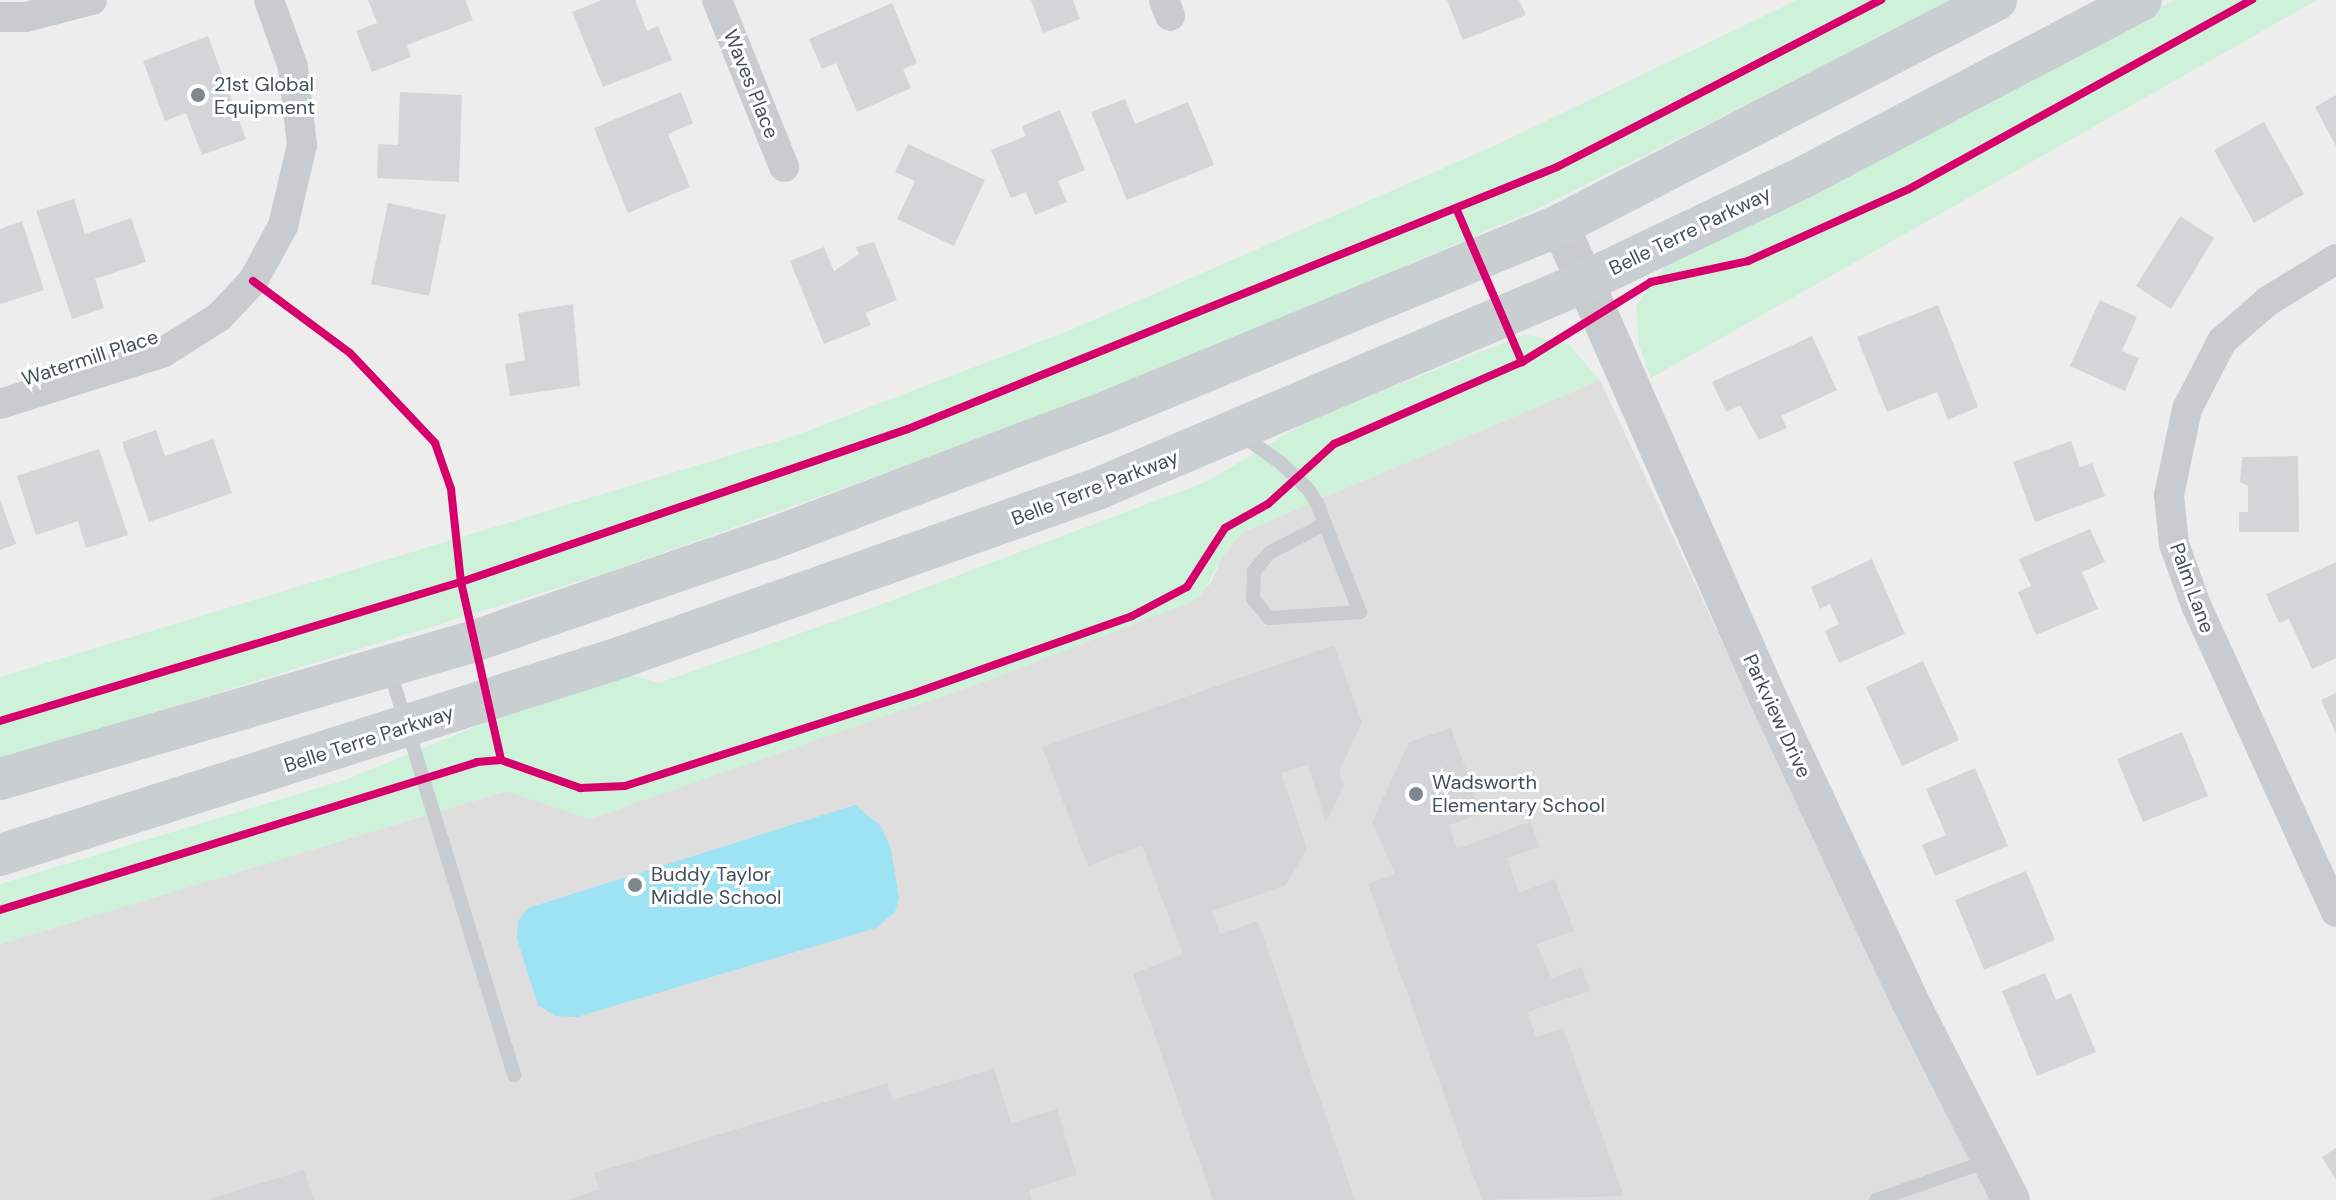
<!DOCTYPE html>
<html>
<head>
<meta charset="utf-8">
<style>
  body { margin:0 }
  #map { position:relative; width:2336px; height:1200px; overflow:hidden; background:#eeeded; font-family:"DM Sans",sans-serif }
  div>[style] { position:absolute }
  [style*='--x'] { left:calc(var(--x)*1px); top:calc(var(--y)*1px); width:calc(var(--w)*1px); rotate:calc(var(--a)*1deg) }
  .education>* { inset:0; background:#dfdedf }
  .green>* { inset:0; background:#cef1da }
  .water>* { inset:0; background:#9ee3f3 }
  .building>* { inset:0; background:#d5d5d7 }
  .service>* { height:14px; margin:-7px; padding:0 7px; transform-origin:7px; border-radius:7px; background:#c8cccf }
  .minor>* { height:30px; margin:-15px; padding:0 15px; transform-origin:15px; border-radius:15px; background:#c8cccf }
  .tertiary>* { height:38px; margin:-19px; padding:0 19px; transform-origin:19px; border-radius:19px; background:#c8cccf }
  .secondary>* { height:42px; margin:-21px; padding:0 21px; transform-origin:21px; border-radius:21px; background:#c9ced1 }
  .cycleway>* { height:8px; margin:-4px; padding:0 4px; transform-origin:4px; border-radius:4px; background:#d6006c }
  .dots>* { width:22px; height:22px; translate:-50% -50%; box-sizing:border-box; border:4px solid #fff; border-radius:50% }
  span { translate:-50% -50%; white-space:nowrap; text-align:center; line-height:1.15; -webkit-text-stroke:6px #fff; paint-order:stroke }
  .poi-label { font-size:20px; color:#42505b }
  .left { translate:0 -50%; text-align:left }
  .street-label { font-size:20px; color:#42505b }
</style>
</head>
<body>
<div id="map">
  <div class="education">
    <i style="clip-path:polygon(1600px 380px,1848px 911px,1993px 1200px,0 1200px,0 944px,506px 791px,590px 819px,1188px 603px,1211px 583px,1222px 557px,1243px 532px)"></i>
  </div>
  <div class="green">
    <i style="clip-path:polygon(1797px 0,1958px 0,1528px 213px,1097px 397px,609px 572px,0 760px,0 677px,797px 435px,1071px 330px,1492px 147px)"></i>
    <i style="clip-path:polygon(2175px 0,2317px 0,1651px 378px,1639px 345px,1636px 306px,1664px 267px)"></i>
    <i style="clip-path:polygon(1525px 334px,1568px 344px,1600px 380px,1243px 532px,1222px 557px,1201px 596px,1188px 603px,995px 678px,590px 819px,506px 791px,0 944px,0 884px,348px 779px,511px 712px,630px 675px,659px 683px,866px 610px,1208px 481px,1308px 421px)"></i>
  </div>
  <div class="water">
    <i style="clip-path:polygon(855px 805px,881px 826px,891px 849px,899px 898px,895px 912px,876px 928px,577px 1017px,555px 1016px,538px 1005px,517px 939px,518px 921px,528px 908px)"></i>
  </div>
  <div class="building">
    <i style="clip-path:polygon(368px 0,465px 0,473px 20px,407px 45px,411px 57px,372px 72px,356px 31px,377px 23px)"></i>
    <i style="clip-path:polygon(602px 0,635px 0,647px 31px,658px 26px,672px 60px,603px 87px,572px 12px)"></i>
    <i style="clip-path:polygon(1031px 0,1073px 0,1080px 19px,1043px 33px)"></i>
    <i style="clip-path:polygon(1447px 0,1519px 0,1526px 15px,1463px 40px)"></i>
    <i style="clip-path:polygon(892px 3px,917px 63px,903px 69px,911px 88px,857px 112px,836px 63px,822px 69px,809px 39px)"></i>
    <i style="clip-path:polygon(208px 36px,246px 139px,202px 155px,186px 113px,165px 121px,143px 61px)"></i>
    <i style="clip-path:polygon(400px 92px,462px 95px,459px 182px,377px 178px,378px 144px,398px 145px)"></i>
    <i style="clip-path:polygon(681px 92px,693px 123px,668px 134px,690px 187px,628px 213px,594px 128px)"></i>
    <i style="clip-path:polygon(2336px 95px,2336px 146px,2315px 107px)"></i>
    <i style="clip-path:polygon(1125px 99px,1135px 124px,1188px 102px,1214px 165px,1127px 200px,1091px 112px)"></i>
    <i style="clip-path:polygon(1060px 110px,1085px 170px,1058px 181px,1067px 202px,1035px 215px,1026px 192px,1011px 198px,991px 150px,1026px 136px,1022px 126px)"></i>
    <i style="clip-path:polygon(2264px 122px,2304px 194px,2254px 223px,2214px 150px)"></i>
    <i style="clip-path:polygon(908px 144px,985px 180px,954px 246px,897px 219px,915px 181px,895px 172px)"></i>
    <i style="clip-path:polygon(74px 199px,85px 234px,131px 218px,146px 262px,95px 279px,104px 308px,72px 319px,36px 211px)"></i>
    <i style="clip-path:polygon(388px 203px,446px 215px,429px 296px,371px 284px)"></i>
    <i style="clip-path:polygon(2180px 216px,2214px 238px,2171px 309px,2136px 286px)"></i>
    <i style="clip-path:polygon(22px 221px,44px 290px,0 304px,0 229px)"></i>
    <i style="clip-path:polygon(874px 242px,897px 300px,865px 313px,871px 325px,824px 344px,790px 261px,824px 247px,834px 271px,859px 254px,856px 247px)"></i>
    <i style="clip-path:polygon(2100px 300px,2137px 317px,2122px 351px,2139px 358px,2125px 391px,2070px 366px)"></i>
    <i style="clip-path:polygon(573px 304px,580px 386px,510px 396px,505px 364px,525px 360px,518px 313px)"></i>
    <i style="clip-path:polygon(1938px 305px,1978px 407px,1948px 420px,1937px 392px,1887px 412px,1857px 337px)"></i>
    <i style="clip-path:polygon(1812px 336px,1837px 390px,1781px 416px,1787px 428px,1759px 440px,1740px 405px,1726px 412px,1712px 382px)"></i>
    <i style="clip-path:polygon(156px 430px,165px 456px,213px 439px,232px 493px,149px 522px,122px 442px)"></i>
    <i style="clip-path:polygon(2071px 441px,2080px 467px,2092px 463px,2105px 496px,2035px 522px,2013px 462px)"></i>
    <i style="clip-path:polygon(99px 449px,128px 535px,86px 548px,78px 521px,36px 535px,17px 476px)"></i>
    <i style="clip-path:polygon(2298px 456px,2299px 532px,2239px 532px,2239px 512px,2248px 512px,2248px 486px,2240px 482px,2242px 457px)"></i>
    <i style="clip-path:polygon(0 499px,16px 544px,0 550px)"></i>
    <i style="clip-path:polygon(2090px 529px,2105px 562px,2082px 572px,2098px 609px,2036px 635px,2018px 592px,2031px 586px,2019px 559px)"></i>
    <i style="clip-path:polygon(1872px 559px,1905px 634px,1839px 663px,1825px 631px,1839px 624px,1830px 604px,1820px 609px,1811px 587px)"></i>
    <i style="clip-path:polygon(2336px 562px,2336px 658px,2312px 669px,2289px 619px,2279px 623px,2266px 594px)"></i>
    <i style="clip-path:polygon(1334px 645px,1362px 722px,1339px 772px,1344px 786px,1326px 823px,1308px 765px,1281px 773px,1307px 848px,1286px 885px,1212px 911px,1220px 934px,1258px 921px,1355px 1200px,1213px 1200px,1133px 974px,1183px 954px,1142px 846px,1088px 866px,1042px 747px)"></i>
    <i style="clip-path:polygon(1923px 661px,1959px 740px,1902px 766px,1866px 687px)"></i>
    <i style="clip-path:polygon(2336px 693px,2336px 734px,2321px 700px)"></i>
    <i style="clip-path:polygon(1451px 728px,1482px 814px,1449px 825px,1457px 849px,1530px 821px,1540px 847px,1507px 858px,1519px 893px,1555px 879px,1574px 931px,1537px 944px,1551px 978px,1582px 967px,1590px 991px,1528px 1012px,1536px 1037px,1563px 1028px,1624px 1196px,1482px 1200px,1368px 884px,1395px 874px,1372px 822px,1409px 742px)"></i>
    <i style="clip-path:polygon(2182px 732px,2208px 796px,2143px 822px,2117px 759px)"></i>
    <i style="clip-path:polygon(1975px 768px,2008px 846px,1935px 876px,1922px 845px,1946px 835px,1926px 789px)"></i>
    <i style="clip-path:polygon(2026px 871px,2055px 940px,1984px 970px,1955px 900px)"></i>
    <i style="clip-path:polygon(2045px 973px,2056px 1000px,2071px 993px,2096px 1052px,2037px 1076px,2002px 991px)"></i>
    <i style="clip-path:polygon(994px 1068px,1011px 1123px,1057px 1109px,1077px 1175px,1029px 1190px,1032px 1200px,568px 1200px,599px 1189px,594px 1173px,887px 1083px,893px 1100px)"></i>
    <i style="clip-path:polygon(2336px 1148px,2336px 1180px,2322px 1157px)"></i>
    <i style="clip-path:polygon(304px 1170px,314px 1200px,209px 1200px,209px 1199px)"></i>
  </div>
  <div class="service">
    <i style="--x:1240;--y:434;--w:50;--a:35.3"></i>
    <i style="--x:1281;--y:463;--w:37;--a:44"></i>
    <i style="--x:1308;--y:489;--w:17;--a:57"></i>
    <i style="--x:1317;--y:503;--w:22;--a:69"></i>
    <i style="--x:1325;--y:524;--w:95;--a:68.3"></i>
    <i style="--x:1360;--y:612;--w:91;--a:176.2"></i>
    <i style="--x:1269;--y:618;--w:25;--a:-130"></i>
    <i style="--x:1253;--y:599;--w:28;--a:-88"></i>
    <i style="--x:1254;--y:571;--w:23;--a:-50"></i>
    <i style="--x:1269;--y:553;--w:63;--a:-27.4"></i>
    <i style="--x:389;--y:668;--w:426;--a:72.9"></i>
    <i style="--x:1876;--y:1200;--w:121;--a:-19.3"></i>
  </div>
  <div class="minor">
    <i style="--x:717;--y:0;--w:180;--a:68.1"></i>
    <i style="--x:1164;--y:0;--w:17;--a:69"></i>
    <i style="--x:0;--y:17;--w:26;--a:0"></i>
    <i style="--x:26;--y:17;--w:68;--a:-14.4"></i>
    <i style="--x:2336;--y:259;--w:80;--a:148.3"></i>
    <i style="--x:2268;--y:301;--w:61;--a:139"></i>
    <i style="--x:2222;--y:341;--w:76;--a:117.2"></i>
    <i style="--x:2187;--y:409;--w:88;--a:101.8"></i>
    <i style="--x:2169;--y:495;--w:49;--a:84.2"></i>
    <i style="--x:2174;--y:544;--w:65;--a:70.2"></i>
    <i style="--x:2196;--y:605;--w:337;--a:65.5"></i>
    <i style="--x:0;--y:404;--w:170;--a:-17.5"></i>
    <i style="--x:162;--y:353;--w:67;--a:-32.3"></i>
    <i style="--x:219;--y:317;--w:50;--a:-46.6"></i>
    <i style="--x:253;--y:281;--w:63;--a:-61.4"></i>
    <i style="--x:283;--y:226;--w:83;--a:-76.8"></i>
    <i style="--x:302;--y:145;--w:79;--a:-96.6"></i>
    <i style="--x:293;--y:67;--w:71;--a:-109.7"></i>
  </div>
  <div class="tertiary">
    <i style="--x:1560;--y:225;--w:519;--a:66.25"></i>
    <i style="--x:1769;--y:700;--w:332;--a:64.9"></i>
    <i style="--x:1910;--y:1001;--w:223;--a:63.1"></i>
  </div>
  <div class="secondary">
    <i style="--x:0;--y:779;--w:494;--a:-16.2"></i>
    <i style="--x:474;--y:641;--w:311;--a:-19"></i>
    <i style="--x:768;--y:540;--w:359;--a:-20.7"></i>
    <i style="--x:1104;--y:413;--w:493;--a:-22.4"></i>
    <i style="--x:1560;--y:225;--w:491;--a:-27.3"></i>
    <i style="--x:0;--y:855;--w:653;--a:-17.66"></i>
    <i style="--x:622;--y:657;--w:504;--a:-19.48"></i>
    <i style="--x:1097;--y:489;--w:529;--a:-23.03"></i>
    <i style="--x:1584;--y:282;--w:239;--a:-25.5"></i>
    <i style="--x:1800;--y:179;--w:385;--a:-27.7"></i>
  </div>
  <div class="cycleway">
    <i style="--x:1456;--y:208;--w:168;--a:66.8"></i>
    <i style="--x:253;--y:281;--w:121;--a:36.6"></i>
    <i style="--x:350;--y:353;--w:124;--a:46.6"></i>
    <i style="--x:435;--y:443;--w:49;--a:70.8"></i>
    <i style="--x:451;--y:489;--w:94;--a:83.9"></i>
    <i style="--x:461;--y:582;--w:182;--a:77.3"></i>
    <i style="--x:0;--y:721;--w:481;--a:-16.8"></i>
    <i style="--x:461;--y:582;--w:472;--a:-18.9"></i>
    <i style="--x:908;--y:429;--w:700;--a:-21.98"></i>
    <i style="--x:1557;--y:167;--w:365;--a:-27.3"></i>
    <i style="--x:0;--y:910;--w:499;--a:-17.2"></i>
    <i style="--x:477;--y:762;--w:24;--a:-5"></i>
    <i style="--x:501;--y:760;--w:84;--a:19.5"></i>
    <i style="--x:580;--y:788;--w:45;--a:-2.5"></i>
    <i style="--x:625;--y:786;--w:301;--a:-17.8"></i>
    <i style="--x:912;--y:694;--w:233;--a:-19.5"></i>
    <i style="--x:1132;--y:616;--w:62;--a:-27.8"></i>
    <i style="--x:1187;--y:587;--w:70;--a:-57.2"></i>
    <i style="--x:1225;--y:528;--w:49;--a:-29.2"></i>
    <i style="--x:1268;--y:504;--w:89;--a:-42.3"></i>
    <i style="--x:1334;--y:444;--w:205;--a:-23.6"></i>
    <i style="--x:1522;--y:362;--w:152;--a:-31.8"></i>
    <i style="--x:1651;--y:282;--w:99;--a:-12.2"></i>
    <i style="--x:1748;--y:261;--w:176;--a:-24.1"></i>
    <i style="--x:1909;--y:189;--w:392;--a:-28.9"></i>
  </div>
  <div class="dots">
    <i style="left:198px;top:95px;background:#7e878e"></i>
    <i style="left:1416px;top:794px;background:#7e878e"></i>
    <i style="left:635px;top:885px;background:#7e878e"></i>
  </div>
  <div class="poi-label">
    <span class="left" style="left:214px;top:96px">21st Global<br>Equipment</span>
    <span class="left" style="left:1432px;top:794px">Wadsworth<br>Elementary School</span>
    <span class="left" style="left:651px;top:886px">Buddy Taylor<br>Middle School</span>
  </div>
  <div class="street-label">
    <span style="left:751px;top:84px;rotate:68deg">Waves Place</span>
    <span style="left:1690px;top:231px;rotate:-26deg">Belle Terre Parkway</span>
    <span style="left:90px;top:358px;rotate:-18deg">Watermill Place</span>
    <span style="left:1095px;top:488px;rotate:-21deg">Belle Terre Parkway</span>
    <span style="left:2192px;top:588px;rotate:70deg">Palm Lane</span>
    <span style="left:1777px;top:716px;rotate:65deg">Parkview Drive</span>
    <span style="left:369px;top:739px;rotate:-18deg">Belle Terre Parkway</span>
  </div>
</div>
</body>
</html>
